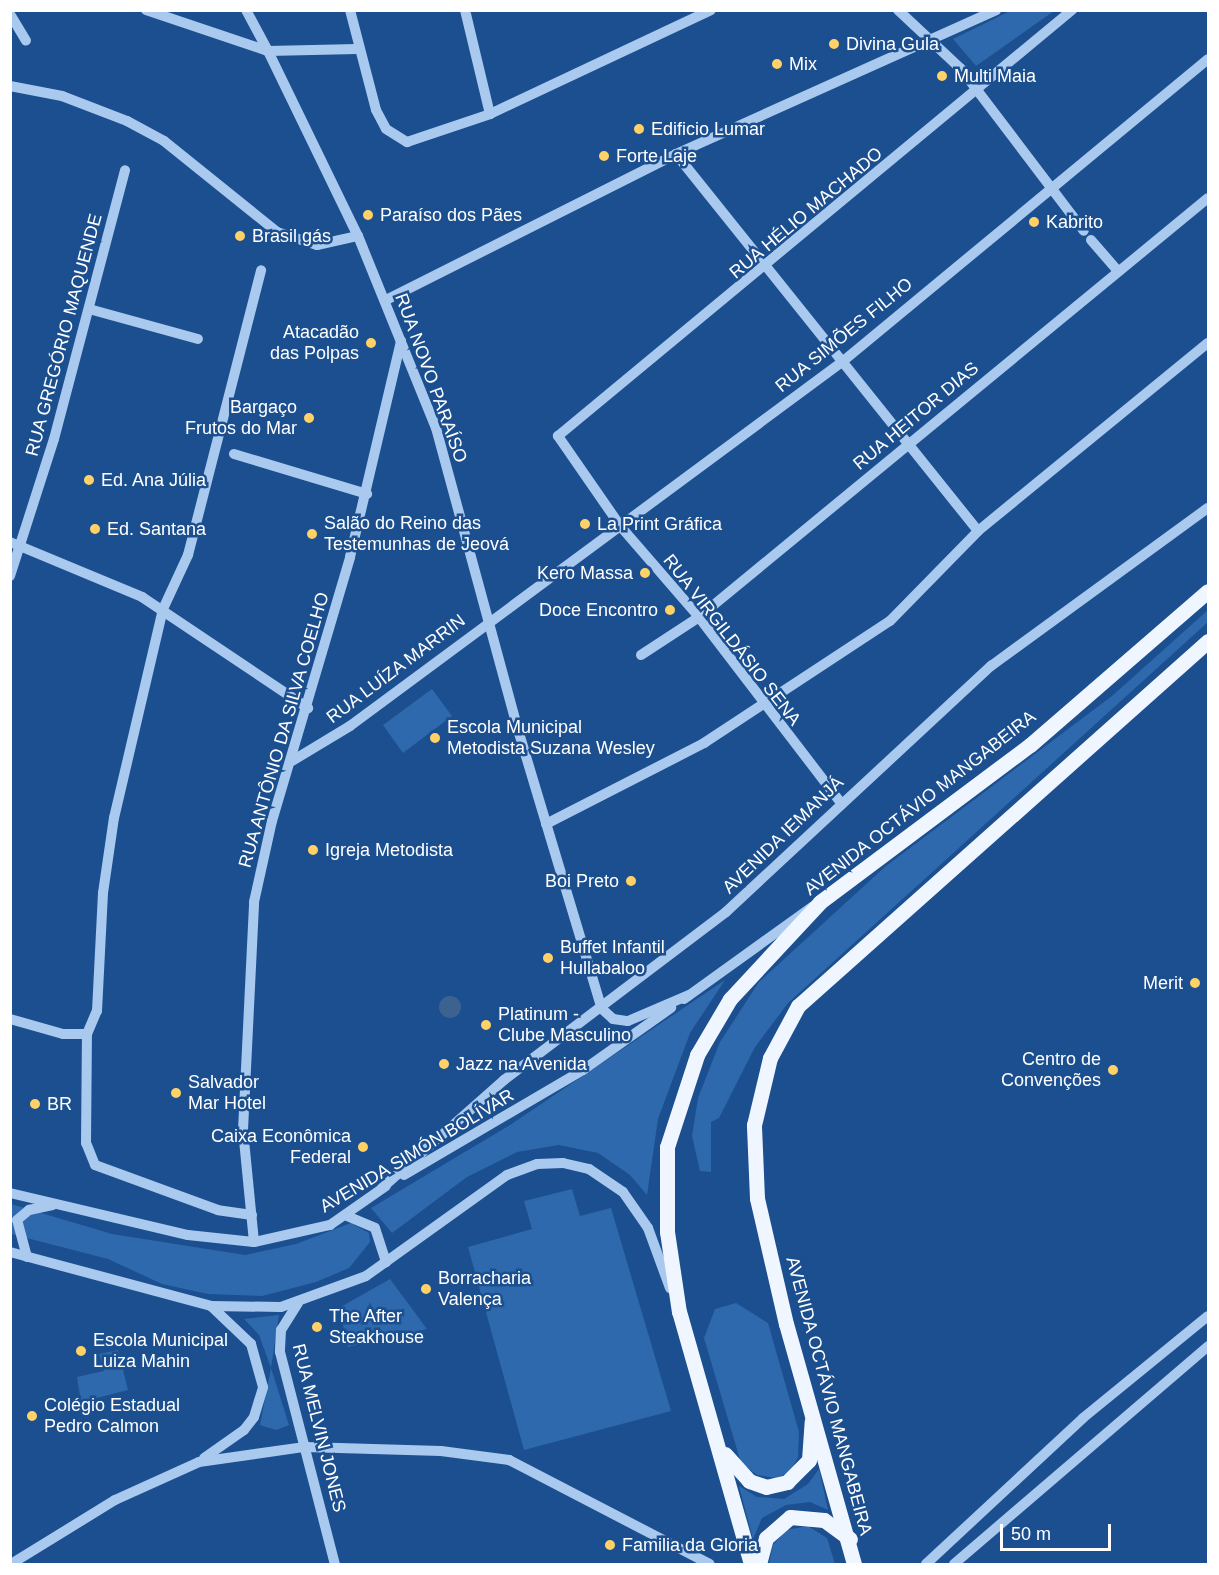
<!DOCTYPE html>
<html>
<head>
<meta charset="utf-8">
<style>
  body { margin:0 }
  #map { position:relative; width:1219px; height:1575px; overflow:hidden; background:#1b4f8f; font-family:Arial,sans-serif }
  div>[style] { position:absolute }
  [style*='--x'] { left:calc(var(--x)*1px); top:calc(var(--y)*1px); width:calc(var(--w)*1px); rotate:calc(var(--a)*1deg) }
  .green>* { inset:0; background:#2e69ad }
  .water>* { inset:0; background:#3c6290 }
  .round { border-radius:50% }
  .minor>* { height:10px; margin:-5px; padding:0 5px; transform-origin:5px; border-radius:5px; background:#a9c9ee }
  .major>* { height:15px; margin:-7.5px; padding:0 7.5px; transform-origin:7.5px; border-radius:7.5px; background:#f0f6ff }
  .dots>* { width:16px; height:16px; translate:-50% -50%; box-sizing:border-box; border:3px solid #1b4f8f; border-radius:50% }
  span { translate:-50% -50%; white-space:nowrap; text-align:center; line-height:1.15; -webkit-text-stroke:5px #1b4f8f; paint-order:stroke }
  .poi-label { font-size:18px; color:#fff }
  .left { translate:0 -50%; text-align:left }
  .right { translate:-100% -50%; text-align:right }
  .street-label { font-size:18px; color:#fff }
  .frame { position:absolute; inset:0; border:12px solid #fff; pointer-events:none }
  .scale { position:absolute; left:1000px; top:1524px; width:111px; height:27px; box-sizing:border-box; border:3px solid #fff; border-top:0; padding-left:8px; font-size:18px; line-height:21px; white-space:nowrap; color:#fff; -webkit-text-stroke:4px #1b4f8f; paint-order:stroke }
</style>
</head>
<body>
<div id="map">
  <div class="green">
    <i style="clip-path:polygon(1010px 11px,1054px 11px,976px 66px,953px 39px)"></i>
    <i style="clip-path:polygon(1208px 610px,1208px 622px,788px 1003px,755px 1047px,719px 1118px,711px 1122px,711px 1172px,700px 1171px,692px 1136px,698px 1098px,720px 1042px,759px 982px,886px 866px,1112px 696px)"></i>
    <i style="clip-path:polygon(432px 689px,452px 716px,403px 753px,383px 725px)"></i>
    <i style="clip-path:polygon(725px 980px,690px 1033px,658px 1119px,647px 1195px,630px 1175px,598px 1153px,559px 1145px,517px 1152px,467px 1177px,392px 1233px,371px 1208px,510px 1125px)"></i>
    <i style="clip-path:polygon(572px 1189px,580px 1216px,611px 1208px,671px 1411px,524px 1450px,468px 1247px,532px 1229px,524px 1201px)"></i>
    <i style="clip-path:polygon(11px 1204px,112px 1234px,245px 1255px,296px 1244px,351px 1223px,369px 1233px,370px 1242px,349px 1268px,316px 1282px,262px 1296px,208px 1294px,162px 1284px,108px 1259px,11px 1234px)"></i>
    <i style="clip-path:polygon(390px 1279px,427px 1329px,348px 1347px,339px 1308px)"></i>
    <i style="clip-path:polygon(736px 1303px,768px 1323px,799px 1432px,798px 1457px,790px 1472px,776px 1478px,757px 1475px,741px 1463px,704px 1338px,715px 1309px)"></i>
    <i style="clip-path:polygon(279px 1315px,271px 1368px,289px 1425px,276px 1430px,260px 1425px,271px 1368px,259px 1335px,244px 1319px)"></i>
    <i style="clip-path:polygon(118px 1350px,128px 1390px,81px 1402px,77px 1377px,104px 1371px,99px 1354px)"></i>
    <i style="clip-path:polygon(819px 1469px,828px 1510px,810px 1502px,786px 1505px,762px 1518px,753px 1539px,739px 1486px,757px 1497px,784px 1499px,808px 1484px)"></i>
    <i style="clip-path:polygon(808px 1526px,827px 1538px,835px 1564px,769px 1564px,773px 1545px,786px 1530px)"></i>
  </div>
  <div class="water">
    <i class="round" style="left:439px;top:996px;width:22px;height:22px"></i>
  </div>
  <div class="minor">
    <i style="--x:146;--y:10;--w:129;--a:18.6"></i>
    <i style="--x:268;--y:51;--w:206;--a:64.1"></i>
    <i style="--x:358;--y:236;--w:207;--a:67.9"></i>
    <i style="--x:436;--y:428;--w:316;--a:74.8"></i>
    <i style="--x:519;--y:733;--w:288;--a:73.3"></i>
    <i style="--x:602;--y:1009;--w:15;--a:42"></i>
    <i style="--x:613;--y:1019;--w:15;--a:8"></i>
    <i style="--x:628;--y:1021;--w:66;--a:-23.1"></i>
    <i style="--x:246;--y:10;--w:47;--a:61.8"></i>
    <i style="--x:268;--y:51;--w:89;--a:-1.3"></i>
    <i style="--x:350;--y:10;--w:103;--a:75.4"></i>
    <i style="--x:376;--y:110;--w:21;--a:62"></i>
    <i style="--x:386;--y:129;--w:25;--a:32"></i>
    <i style="--x:407;--y:142;--w:88;--a:-18.6"></i>
    <i style="--x:490;--y:114;--w:244;--a:-25.2"></i>
    <i style="--x:465;--y:10;--w:107;--a:76.5"></i>
    <i style="--x:898;--y:10;--w:86;--a:43.1"></i>
    <i style="--x:961;--y:69;--w:203;--a:52.8"></i>
    <i style="--x:10;--y:14;--w:31;--a:59"></i>
    <i style="--x:10;--y:86;--w:53;--a:10.9"></i>
    <i style="--x:62;--y:96;--w:70;--a:21"></i>
    <i style="--x:127;--y:121;--w:42;--a:28.4"></i>
    <i style="--x:164;--y:141;--w:145;--a:38.8"></i>
    <i style="--x:277;--y:232;--w:42;--a:18"></i>
    <i style="--x:317;--y:245;--w:42;--a:-12.4"></i>
    <i style="--x:676;--y:154;--w:483;--a:51.3"></i>
    <i style="--x:1091;--y:240;--w:38;--a:49"></i>
    <i style="--x:386;--y:300;--w:325;--a:-26.7"></i>
    <i style="--x:676;--y:154;--w:351;--a:-24.2"></i>
    <i style="--x:89;--y:309;--w:113;--a:15.4"></i>
    <i style="--x:234;--y:454;--w:139;--a:16.7"></i>
    <i style="--x:10;--y:542;--w:143;--a:22.6"></i>
    <i style="--x:142;--y:597;--w:200;--a:33.8"></i>
    <i style="--x:10;--y:576;--w:144;--a:-72.2"></i>
    <i style="--x:54;--y:439;--w:278;--a:-75.2"></i>
    <i style="--x:641;--y:655;--w:69;--a:-33.2"></i>
    <i style="--x:699;--y:617;--w:659;--a:-39.46"></i>
    <i style="--x:292;--y:761;--w:68;--a:-31.1"></i>
    <i style="--x:350;--y:726;--w:612;--a:-36.5"></i>
    <i style="--x:842;--y:362;--w:475;--a:-39.6"></i>
    <i style="--x:841;--y:803;--w:234;--a:-127.4"></i>
    <i style="--x:699;--y:617;--w:119;--a:-130.9"></i>
    <i style="--x:621;--y:527;--w:111;--a:-124.7"></i>
    <i style="--x:558;--y:436;--w:668;--a:-39.65"></i>
    <i style="--x:546;--y:824;--w:178;--a:-27.1"></i>
    <i style="--x:704;--y:743;--w:222;--a:-33.3"></i>
    <i style="--x:890;--y:621;--w:126;--a:-45.6"></i>
    <i style="--x:978;--y:531;--w:297;--a:-39.3"></i>
    <i style="--x:684;--y:999;--w:158;--a:-35.7"></i>
    <i style="--x:10;--y:1019;--w:55;--a:15.8"></i>
    <i style="--x:63;--y:1034;--w:24;--a:0"></i>
    <i style="--x:404;--y:1175;--w:208;--a:-30.4"></i>
    <i style="--x:583;--y:1070;--w:108;--a:-35.2"></i>
    <i style="--x:382;--y:1188;--w:163;--a:-41.5"></i>
    <i style="--x:504;--y:1080;--w:278;--a:-37.1"></i>
    <i style="--x:726;--y:912;--w:362;--a:-42.9"></i>
    <i style="--x:991;--y:666;--w:268;--a:-36.1"></i>
    <i style="--x:10;--y:1193;--w:183;--a:13.3"></i>
    <i style="--x:188;--y:1235;--w:66;--a:6.1"></i>
    <i style="--x:254;--y:1242;--w:78;--a:-12.6"></i>
    <i style="--x:330;--y:1225;--w:68;--a:-34.9"></i>
    <i style="--x:252;--y:1215;--w:34;--a:-172"></i>
    <i style="--x:218;--y:1210;--w:131;--a:-159.9"></i>
    <i style="--x:95;--y:1165;--w:24;--a:-112"></i>
    <i style="--x:86;--y:1143;--w:109;--a:-89.5"></i>
    <i style="--x:87;--y:1034;--w:25;--a:-67"></i>
    <i style="--x:97;--y:1011;--w:118;--a:-87.1"></i>
    <i style="--x:103;--y:893;--w:76;--a:-81.7"></i>
    <i style="--x:114;--y:818;--w:215;--a:-76.8"></i>
    <i style="--x:163;--y:609;--w:60;--a:-65.2"></i>
    <i style="--x:188;--y:555;--w:294;--a:-75.6"></i>
    <i style="--x:347;--y:1216;--w:30;--a:23"></i>
    <i style="--x:375;--y:1228;--w:36;--a:72"></i>
    <i style="--x:254;--y:1242;--w:113;--a:-95.6"></i>
    <i style="--x:243;--y:1130;--w:228;--a:-87.2"></i>
    <i style="--x:254;--y:902;--w:83;--a:-77.5"></i>
    <i style="--x:272;--y:821;--w:275;--a:-73.5"></i>
    <i style="--x:350;--y:557;--w:222;--a:-76.7"></i>
    <i style="--x:10;--y:1252;--w:208;--a:15"></i>
    <i style="--x:211;--y:1306;--w:70;--a:0.8"></i>
    <i style="--x:281;--y:1307;--w:90;--a:-20"></i>
    <i style="--x:366;--y:1276;--w:173;--a:-35.6"></i>
    <i style="--x:507;--y:1175;--w:32;--a:-20"></i>
    <i style="--x:537;--y:1164;--w:26;--a:-2"></i>
    <i style="--x:563;--y:1163;--w:27;--a:13"></i>
    <i style="--x:589;--y:1169;--w:41;--a:34.1"></i>
    <i style="--x:623;--y:1192;--w:44;--a:55.2"></i>
    <i style="--x:648;--y:1228;--w:64;--a:69.9"></i>
    <i style="--x:27;--y:1257;--w:38;--a:-105"></i>
    <i style="--x:17;--y:1220;--w:16;--a:-40"></i>
    <i style="--x:29;--y:1210;--w:24;--a:-12"></i>
    <i style="--x:298;--y:1303;--w:32;--a:122"></i>
    <i style="--x:281;--y:1330;--w:22;--a:93"></i>
    <i style="--x:280;--y:1352;--w:219;--a:75.5"></i>
    <i style="--x:204;--y:1458;--w:49;--a:-35"></i>
    <i style="--x:244;--y:1430;--w:16;--a:-52"></i>
    <i style="--x:254;--y:1417;--w:31;--a:-73"></i>
    <i style="--x:263;--y:1387;--w:45;--a:-105.6"></i>
    <i style="--x:251;--y:1344;--w:55;--a:-136.5"></i>
    <i style="--x:11;--y:1564;--w:122;--a:-31.6"></i>
    <i style="--x:115;--y:1500;--w:92;--a:-24.3"></i>
    <i style="--x:199;--y:1462;--w:107;--a:-8.1"></i>
    <i style="--x:305;--y:1447;--w:136;--a:1.7"></i>
    <i style="--x:441;--y:1451;--w:69;--a:7.5"></i>
    <i style="--x:509;--y:1460;--w:226;--a:27.4"></i>
    <i style="--x:926;--y:1564;--w:214;--a:-42.9"></i>
    <i style="--x:1083;--y:1418;--w:161;--a:-39.2"></i>
    <i style="--x:954;--y:1564;--w:335;--a:-40.6"></i>
  </div>
  <div class="major">
    <i style="--x:725;--y:1454;--w:36;--a:48"></i>
    <i style="--x:749;--y:1481;--w:18;--a:19"></i>
    <i style="--x:766;--y:1487;--w:22;--a:-13"></i>
    <i style="--x:787;--y:1482;--w:31;--a:-45"></i>
    <i style="--x:809;--y:1460;--w:39;--a:-86"></i>
    <i style="--x:751;--y:1564;--w:262;--a:-105.9"></i>
    <i style="--x:679;--y:1312;--w:81;--a:-98.5"></i>
    <i style="--x:667;--y:1232;--w:85;--a:-90"></i>
    <i style="--x:667;--y:1147;--w:97;--a:-71.9"></i>
    <i style="--x:697;--y:1055;--w:65;--a:-59.5"></i>
    <i style="--x:730;--y:999;--w:132;--a:-47.1"></i>
    <i style="--x:820;--y:902;--w:262;--a:-36.8"></i>
    <i style="--x:1030;--y:745;--w:235;--a:-40.9"></i>
    <i style="--x:759;--y:1564;--w:27;--a:-75"></i>
    <i style="--x:766;--y:1538;--w:32;--a:-41"></i>
    <i style="--x:790;--y:1517;--w:34;--a:5"></i>
    <i style="--x:824;--y:1520;--w:32;--a:36"></i>
    <i style="--x:854;--y:1564;--w:249;--a:-105.8"></i>
    <i style="--x:786;--y:1324;--w:129;--a:-103"></i>
    <i style="--x:757;--y:1198;--w:73;--a:-92.4"></i>
    <i style="--x:754;--y:1125;--w:69;--a:-76.6"></i>
    <i style="--x:770;--y:1058;--w:59;--a:-61.7"></i>
    <i style="--x:798;--y:1006;--w:549;--a:-41.68"></i>
  </div>
  <div class="dots">
    <i style="left:834px;top:44px;background:#ffd166"></i>
    <i style="left:777px;top:64px;background:#ffd166"></i>
    <i style="left:942px;top:76px;background:#ffd166"></i>
    <i style="left:639px;top:129px;background:#ffd166"></i>
    <i style="left:604px;top:156px;background:#ffd166"></i>
    <i style="left:368px;top:215px;background:#ffd166"></i>
    <i style="left:1034px;top:222px;background:#ffd166"></i>
    <i style="left:240px;top:236px;background:#ffd166"></i>
    <i style="left:371px;top:343px;background:#ffd166"></i>
    <i style="left:309px;top:418px;background:#ffd166"></i>
    <i style="left:89px;top:480px;background:#ffd166"></i>
    <i style="left:585px;top:524px;background:#ffd166"></i>
    <i style="left:95px;top:529px;background:#ffd166"></i>
    <i style="left:312px;top:534px;background:#ffd166"></i>
    <i style="left:645px;top:573px;background:#ffd166"></i>
    <i style="left:670px;top:610px;background:#ffd166"></i>
    <i style="left:435px;top:738px;background:#ffd166"></i>
    <i style="left:313px;top:850px;background:#ffd166"></i>
    <i style="left:631px;top:881px;background:#ffd166"></i>
    <i style="left:548px;top:958px;background:#ffd166"></i>
    <i style="left:1195px;top:983px;background:#ffd166"></i>
    <i style="left:486px;top:1025px;background:#ffd166"></i>
    <i style="left:444px;top:1064px;background:#ffd166"></i>
    <i style="left:1113px;top:1070px;background:#ffd166"></i>
    <i style="left:176px;top:1093px;background:#ffd166"></i>
    <i style="left:35px;top:1104px;background:#ffd166"></i>
    <i style="left:363px;top:1147px;background:#ffd166"></i>
    <i style="left:426px;top:1289px;background:#ffd166"></i>
    <i style="left:317px;top:1327px;background:#ffd166"></i>
    <i style="left:81px;top:1351px;background:#ffd166"></i>
    <i style="left:32px;top:1416px;background:#ffd166"></i>
    <i style="left:610px;top:1545px;background:#ffd166"></i>
  </div>
  <div class="poi-label">
    <span class="left" style="left:846px;top:44px">Divina Gula</span>
    <span class="left" style="left:789px;top:64px">Mix</span>
    <span class="left" style="left:954px;top:76px">Multi Maia</span>
    <span class="left" style="left:651px;top:129px">Edificio Lumar</span>
    <span class="left" style="left:616px;top:156px">Forte Laje</span>
    <span class="left" style="left:380px;top:215px">Paraíso dos Pães</span>
    <span class="left" style="left:1046px;top:222px">Kabrito</span>
    <span class="left" style="left:252px;top:236px">Brasil gás</span>
    <span class="right" style="left:359px;top:343px">Atacadão<br>das Polpas</span>
    <span class="right" style="left:297px;top:418px">Bargaço<br>Frutos do Mar</span>
    <span class="left" style="left:101px;top:480px">Ed. Ana Júlia</span>
    <span class="left" style="left:324px;top:534px">Salão do Reino das<br>Testemunhas de Jeová</span>
    <span class="left" style="left:597px;top:524px">La Print Gráfica</span>
    <span class="left" style="left:107px;top:529px">Ed. Santana</span>
    <span class="right" style="left:633px;top:573px">Kero Massa</span>
    <span class="right" style="left:658px;top:610px">Doce Encontro</span>
    <span class="left" style="left:447px;top:738px">Escola Municipal<br>Metodista Suzana Wesley</span>
    <span class="left" style="left:325px;top:850px">Igreja Metodista</span>
    <span class="right" style="left:619px;top:881px">Boi Preto</span>
    <span class="left" style="left:560px;top:958px">Buffet Infantil<br>Hullabaloo</span>
    <span class="right" style="left:1183px;top:983px">Merit</span>
    <span class="left" style="left:498px;top:1025px">Platinum -<br>Clube Masculino</span>
    <span class="right" style="left:1101px;top:1070px">Centro de<br>Convenções</span>
    <span class="left" style="left:456px;top:1064px">Jazz na Avenida</span>
    <span class="left" style="left:188px;top:1093px">Salvador<br>Mar Hotel</span>
    <span class="left" style="left:47px;top:1104px">BR</span>
    <span class="right" style="left:351px;top:1147px">Caixa Econômica<br>Federal</span>
    <span class="left" style="left:438px;top:1289px">Borracharia<br>Valença</span>
    <span class="left" style="left:329px;top:1327px">The After<br>Steakhouse</span>
    <span class="left" style="left:93px;top:1351px">Escola Municipal<br>Luiza Mahin</span>
    <span class="left" style="left:44px;top:1416px">Colégio Estadual<br>Pedro Calmon</span>
    <span class="left" style="left:622px;top:1545px">Familia da Gloria</span>
  </div>
  <div class="street-label">
    <span style="left:806px;top:213px;rotate:-40deg">RUA HÉLIO MACHADO</span>
    <span style="left:64px;top:335px;rotate:-75deg">RUA GREGÓRIO MAQUENDE</span>
    <span style="left:844px;top:335px;rotate:-39deg">RUA SIMÕES FILHO</span>
    <span style="left:431px;top:378px;rotate:70deg">RUA NOVO PARAÍSO</span>
    <span style="left:916px;top:416px;rotate:-40deg">RUA HEITOR DIAS</span>
    <span style="left:732px;top:640px;rotate:52deg">RUA VIRGILDÁSIO SENA</span>
    <span style="left:396px;top:669px;rotate:-37deg">RUA LUÍZA MARRIN</span>
    <span style="left:284px;top:730px;rotate:-74deg">RUA ANTÔNIO DA SILVA COELHO</span>
    <span style="left:920px;top:803px;rotate:-38deg">AVENIDA OCTÁVIO MANGABEIRA</span>
    <span style="left:783px;top:835px;rotate:-44deg">AVENIDA IEMANJÁ</span>
    <span style="left:417px;top:1151px;rotate:-31deg">AVENIDA SIMÓN BOLÍVAR</span>
    <span style="left:829px;top:1396px;rotate:75deg">AVENIDA OCTÁVIO MANGABEIRA</span>
    <span style="left:319px;top:1428px;rotate:76deg">RUA MELVIN JONES</span>
  </div>
  <div class="frame"></div>
  <div class="scale">50 m</div>
</div>
</body>
</html>
